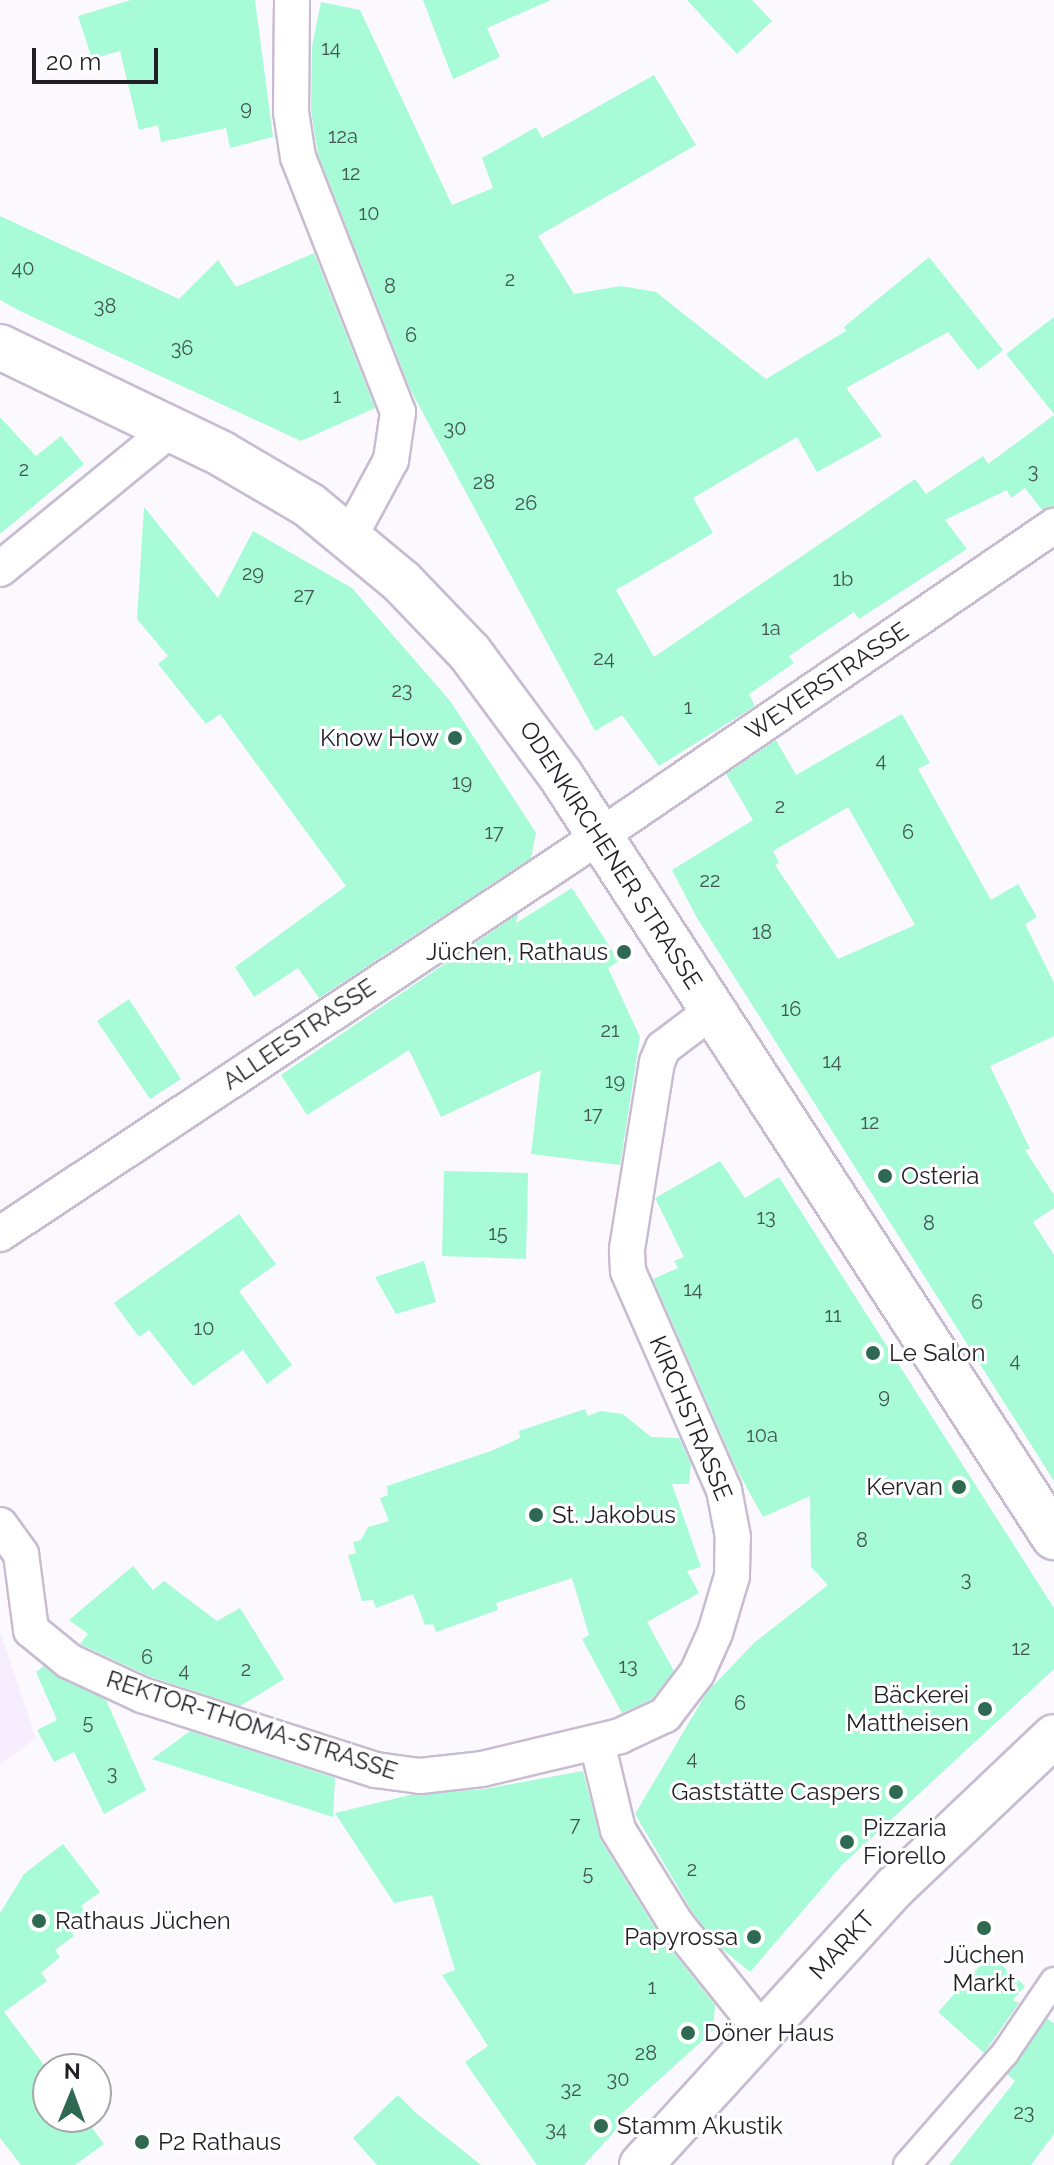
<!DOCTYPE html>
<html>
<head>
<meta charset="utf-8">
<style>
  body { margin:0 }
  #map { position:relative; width:1054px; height:2165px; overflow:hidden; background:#fcf9fe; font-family:Raleway,sans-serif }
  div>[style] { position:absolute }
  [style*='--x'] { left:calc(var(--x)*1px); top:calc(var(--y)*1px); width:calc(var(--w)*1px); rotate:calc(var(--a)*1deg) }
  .built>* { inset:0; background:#f6edfe }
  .building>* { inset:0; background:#a7fbd6 }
  .roads { filter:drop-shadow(2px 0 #c7bcd1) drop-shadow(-2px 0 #c7bcd1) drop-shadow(0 2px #c7bcd1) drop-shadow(0 -2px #c7bcd1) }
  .pedestrian>* { height:26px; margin:-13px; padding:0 13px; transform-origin:13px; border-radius:13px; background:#fff }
  .minor>* { height:34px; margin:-17px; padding:0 17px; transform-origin:17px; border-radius:17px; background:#fff }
  .tertiary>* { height:42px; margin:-21px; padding:0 21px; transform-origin:21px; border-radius:21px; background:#fff }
  .secondary>* { height:44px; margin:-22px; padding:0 22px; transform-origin:22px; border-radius:22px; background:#fff }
  .dots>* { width:22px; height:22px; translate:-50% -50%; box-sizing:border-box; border:4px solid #fff; border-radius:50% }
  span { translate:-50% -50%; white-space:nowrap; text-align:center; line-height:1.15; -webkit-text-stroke:6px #fff; paint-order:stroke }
  .number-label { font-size:20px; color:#445653 }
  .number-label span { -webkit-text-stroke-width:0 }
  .street-label { font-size:24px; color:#231f27 }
  .poi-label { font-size:24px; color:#231f27 }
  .right { translate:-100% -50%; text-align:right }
  .left { translate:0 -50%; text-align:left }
  .north { position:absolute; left:32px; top:2053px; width:80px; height:80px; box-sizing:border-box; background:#fff; border:2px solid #a7a5a9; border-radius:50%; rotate:1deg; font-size:22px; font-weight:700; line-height:32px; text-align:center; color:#231f27 }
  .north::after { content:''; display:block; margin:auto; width:28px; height:36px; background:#2f6952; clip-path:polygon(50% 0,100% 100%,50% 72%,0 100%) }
  .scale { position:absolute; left:32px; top:48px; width:126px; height:36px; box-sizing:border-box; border:4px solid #231f27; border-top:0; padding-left:10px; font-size:24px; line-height:28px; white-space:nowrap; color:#231f27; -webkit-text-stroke:6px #fff; paint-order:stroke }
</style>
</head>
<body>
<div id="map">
  <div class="built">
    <i style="clip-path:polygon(0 1632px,36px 1738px,0 1765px)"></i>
  </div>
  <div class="building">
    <i style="clip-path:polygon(131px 0,255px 0,273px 137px,230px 148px,226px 128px,161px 142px,158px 125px,139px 130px,120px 51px,92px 59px,78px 16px)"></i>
    <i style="clip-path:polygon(423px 0,551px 0,487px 28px,500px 57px,453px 79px)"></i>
    <i style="clip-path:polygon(687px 0,752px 0,772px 21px,737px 54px)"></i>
    <i style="clip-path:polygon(321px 2px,360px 10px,452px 205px,493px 188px,482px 158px,536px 127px,542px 138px,654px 75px,696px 145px,538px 236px,574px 294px,621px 286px,656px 292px,766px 379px,846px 331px,844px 327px,929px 257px,1003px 350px,978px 370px,948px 332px,846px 388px,882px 436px,817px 472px,797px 437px,693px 498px,713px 533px,616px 590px,654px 657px,915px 479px,926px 494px,983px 456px,988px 464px,1054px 415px,1054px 506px,1042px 510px,1025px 488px,1011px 498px,1007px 490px,945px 520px,967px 549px,859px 619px,854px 612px,789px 656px,794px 663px,749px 694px,755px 706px,659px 766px,622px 715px,595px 731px,411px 391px,318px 154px,311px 111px,312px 46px)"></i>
    <i style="clip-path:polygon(0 216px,179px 299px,218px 260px,236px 287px,314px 253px,375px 408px,301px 441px,22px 312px,0 300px)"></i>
    <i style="clip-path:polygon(1054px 317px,1054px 414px,1006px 354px)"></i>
    <i style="clip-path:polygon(0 417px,36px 456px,61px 436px,84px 464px,0 534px)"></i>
    <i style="clip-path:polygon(144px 507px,218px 598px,253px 531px,352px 588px,451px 702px,536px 833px,531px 858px,319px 998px,298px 968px,254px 997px,235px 967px,346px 886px,220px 714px,206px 724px,158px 664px,168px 656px,137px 619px)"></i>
    <i style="clip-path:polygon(evenodd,902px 714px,930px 763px,918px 769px,991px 900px,1018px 884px,1037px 917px,1025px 924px,1054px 983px,1054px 1036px,990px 1066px,1030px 1149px,1025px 1150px,1054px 1195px,1054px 1208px,1033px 1222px,1054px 1255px,1054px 1481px,697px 918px,672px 870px,753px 820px,726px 774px,776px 740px,796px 775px,902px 714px,848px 807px,915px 925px,838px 959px,775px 865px,779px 863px,773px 851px,848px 807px)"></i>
    <i style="clip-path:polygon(572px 888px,619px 961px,608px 968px,640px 1037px,620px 1165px,531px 1154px,541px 1070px,441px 1117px,409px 1050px,307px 1115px,281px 1075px,518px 914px,516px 923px)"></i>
    <i style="clip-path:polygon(129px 999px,181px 1079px,150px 1099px,97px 1021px)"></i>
    <i style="clip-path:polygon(720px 1161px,745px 1198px,779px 1177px,1054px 1608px,1054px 1669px,842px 1865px,750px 1972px,721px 1948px,693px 1913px,635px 1814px,707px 1692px,755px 1642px,828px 1585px,811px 1567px,810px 1496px,763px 1517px,737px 1470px,653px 1279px,678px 1268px,674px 1261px,684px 1257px,655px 1198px)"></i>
    <i style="clip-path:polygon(444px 1171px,528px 1173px,526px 1259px,442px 1256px)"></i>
    <i style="clip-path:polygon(239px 1214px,276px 1264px,239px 1291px,292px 1365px,267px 1384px,243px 1350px,193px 1386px,149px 1330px,139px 1337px,114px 1303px)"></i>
    <i style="clip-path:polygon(424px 1261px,436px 1302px,396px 1314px,375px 1277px)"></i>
    <i style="clip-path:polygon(585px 1409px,588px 1416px,600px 1411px,623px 1414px,651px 1437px,679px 1438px,691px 1464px,689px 1484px,672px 1484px,701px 1567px,687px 1571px,699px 1593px,647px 1622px,674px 1671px,652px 1699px,622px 1713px,582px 1639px,589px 1635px,572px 1578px,496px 1603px,498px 1610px,436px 1632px,433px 1624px,425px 1625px,413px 1594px,376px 1608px,373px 1600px,362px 1601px,348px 1555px,356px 1553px,353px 1542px,361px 1540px,368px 1527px,389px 1521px,380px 1498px,388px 1495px,387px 1486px,491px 1451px,520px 1438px,519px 1431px)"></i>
    <i style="clip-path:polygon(133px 1566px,153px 1590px,164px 1581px,217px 1621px,240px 1608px,284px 1679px,240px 1706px,149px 1676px,80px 1644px,88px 1634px,69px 1620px)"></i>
    <i style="clip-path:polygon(44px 1666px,106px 1700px,146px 1790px,104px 1814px,74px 1752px,54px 1762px,37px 1730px,57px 1720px,36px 1672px)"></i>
    <i style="clip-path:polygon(190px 1731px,335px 1778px,333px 1817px,152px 1759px)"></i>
    <i style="clip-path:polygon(583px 1771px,601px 1841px,660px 1936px,715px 2005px,713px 2031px,620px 2115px,625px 2120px,584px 2165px,537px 2165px,465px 2062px,488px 2046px,442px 1975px,455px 1970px,432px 1895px,394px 1903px,335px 1813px,410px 1795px,484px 1789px)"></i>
    <i style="clip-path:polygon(63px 1844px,100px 1892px,81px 1906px,87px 1914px,68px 1929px,74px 1936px,55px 1950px,60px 1957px,41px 1973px,47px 1981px,4px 2012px,48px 2070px,48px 2117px,84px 2117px,104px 2144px,75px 2165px,21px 2165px,0 2138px,0 1913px,24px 1874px)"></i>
    <i style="clip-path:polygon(990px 1955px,1025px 1986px,1013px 2000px,1019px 2003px,984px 2053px,938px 2012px)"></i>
    <i style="clip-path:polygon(1047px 2019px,1054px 2023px,1054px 2134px,1031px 2165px,949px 2165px,1015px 2081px,1007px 2074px)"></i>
    <i style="clip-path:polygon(398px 2095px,416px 2113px,481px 2165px,377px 2165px,353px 2138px)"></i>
  </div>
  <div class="roads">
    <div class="pedestrian">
      <i style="--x:907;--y:2165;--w:149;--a:-48.8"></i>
      <i style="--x:1005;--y:2053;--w:87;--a:-55.8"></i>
    </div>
    <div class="minor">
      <i style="--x:292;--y:0;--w:112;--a:90.5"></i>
      <i style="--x:291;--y:112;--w:46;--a:81.2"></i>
      <i style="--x:298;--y:157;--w:274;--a:68.6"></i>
      <i style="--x:398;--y:412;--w:49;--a:98.3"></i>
      <i style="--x:391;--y:460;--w:86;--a:118.3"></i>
      <i style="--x:0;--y:569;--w:222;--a:-39.3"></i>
      <i style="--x:0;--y:1234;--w:720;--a:-33.56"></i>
      <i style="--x:600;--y:836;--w:550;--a:-34.33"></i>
      <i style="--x:0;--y:1525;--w:36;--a:54"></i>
      <i style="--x:21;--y:1554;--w:77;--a:82.5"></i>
      <i style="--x:31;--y:1630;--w:49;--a:39.2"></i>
      <i style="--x:69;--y:1661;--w:81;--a:25"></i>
      <i style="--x:142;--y:1695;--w:246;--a:17.8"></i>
      <i style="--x:376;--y:1770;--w:44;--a:7.8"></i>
      <i style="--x:420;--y:1776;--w:62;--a:-6.4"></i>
      <i style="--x:482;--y:1769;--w:142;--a:-13.4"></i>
      <i style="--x:620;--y:1736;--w:50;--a:-25"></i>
      <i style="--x:665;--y:1715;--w:53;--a:-52.7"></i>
      <i style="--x:697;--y:1673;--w:44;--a:-65.8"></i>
      <i style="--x:715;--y:1633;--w:59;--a:-73.4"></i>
      <i style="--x:732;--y:1576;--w:39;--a:-89"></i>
      <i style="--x:733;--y:1537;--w:48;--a:-100.8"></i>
      <i style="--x:724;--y:1490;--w:239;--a:-113.7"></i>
      <i style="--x:628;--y:1271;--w:22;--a:-93"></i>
      <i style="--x:627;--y:1249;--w:189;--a:-80.9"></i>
      <i style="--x:657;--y:1062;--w:15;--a:-67"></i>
      <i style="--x:663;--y:1048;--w:61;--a:-37.1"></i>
      <i style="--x:597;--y:1743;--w:89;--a:76.4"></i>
      <i style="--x:618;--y:1830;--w:112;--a:58.2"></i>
      <i style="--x:677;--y:1925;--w:136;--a:51.3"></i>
    </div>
    <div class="tertiary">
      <i style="--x:641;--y:2165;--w:377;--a:-47.6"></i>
      <i style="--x:895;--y:1887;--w:219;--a:-43.5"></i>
    </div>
    <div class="secondary">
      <i style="--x:0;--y:347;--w:246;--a:25.7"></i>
      <i style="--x:222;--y:454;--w:101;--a:30.4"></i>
      <i style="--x:309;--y:505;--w:121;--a:39.6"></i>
      <i style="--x:402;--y:582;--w:98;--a:46.2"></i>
      <i style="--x:470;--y:653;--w:153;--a:53.5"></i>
      <i style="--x:561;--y:776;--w:907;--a:57.06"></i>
    </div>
  </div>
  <div class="dots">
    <i style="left:455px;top:738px;background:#2f6952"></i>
    <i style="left:624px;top:952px;background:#2f6952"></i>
    <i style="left:885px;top:1176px;background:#2f6952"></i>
    <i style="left:873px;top:1353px;background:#2f6952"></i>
    <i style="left:959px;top:1487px;background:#2f6952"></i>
    <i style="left:536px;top:1515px;background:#2f6952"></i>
    <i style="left:985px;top:1709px;background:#2f6952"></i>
    <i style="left:896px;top:1792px;background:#2f6952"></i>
    <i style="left:847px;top:1842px;background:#2f6952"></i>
    <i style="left:39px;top:1921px;background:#2f6952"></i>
    <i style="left:984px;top:1928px;background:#2f6952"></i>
    <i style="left:754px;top:1937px;background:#2f6952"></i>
    <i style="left:688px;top:2033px;background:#2f6952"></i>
    <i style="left:601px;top:2126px;background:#2f6952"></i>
    <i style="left:142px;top:2142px;background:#2f6952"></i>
  </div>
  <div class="number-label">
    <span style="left:331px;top:48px">14</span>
    <span style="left:246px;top:108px">9</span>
    <span style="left:343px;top:136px">12a</span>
    <span style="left:351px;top:173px">12</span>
    <span style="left:369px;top:213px">10</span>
    <span style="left:23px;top:268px">40</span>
    <span style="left:510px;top:279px">2</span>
    <span style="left:390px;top:286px">8</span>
    <span style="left:105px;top:306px">38</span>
    <span style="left:411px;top:335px">6</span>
    <span style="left:182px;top:348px">36</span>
    <span style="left:337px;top:396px">1</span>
    <span style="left:455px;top:428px">30</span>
    <span style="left:24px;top:469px">2</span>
    <span style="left:1033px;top:471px">3</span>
    <span style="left:484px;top:482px">28</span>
    <span style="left:526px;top:503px">26</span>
    <span style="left:253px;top:573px">29</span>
    <span style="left:843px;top:579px">1b</span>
    <span style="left:304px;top:595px">27</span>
    <span style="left:771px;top:628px">1a</span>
    <span style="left:604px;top:658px">24</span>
    <span style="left:402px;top:690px">23</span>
    <span style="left:688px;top:707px">1</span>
    <span style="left:881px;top:760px">4</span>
    <span style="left:462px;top:782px">19</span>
    <span style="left:780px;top:806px">2</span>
    <span style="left:494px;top:832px">17</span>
    <span style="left:908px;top:832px">6</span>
    <span style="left:710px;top:880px">22</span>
    <span style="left:762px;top:932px">18</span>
    <span style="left:791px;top:1009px">16</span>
    <span style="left:610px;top:1030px">21</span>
    <span style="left:832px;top:1061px">14</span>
    <span style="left:615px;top:1081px">19</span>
    <span style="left:593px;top:1114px">17</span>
    <span style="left:870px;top:1122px">12</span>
    <span style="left:766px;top:1217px">13</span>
    <span style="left:929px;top:1223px">8</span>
    <span style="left:498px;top:1233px">15</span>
    <span style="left:693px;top:1289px">14</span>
    <span style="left:977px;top:1302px">6</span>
    <span style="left:833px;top:1315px">11</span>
    <span style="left:204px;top:1328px">10</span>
    <span style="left:1015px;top:1360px">4</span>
    <span style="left:884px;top:1396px">9</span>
    <span style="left:762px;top:1435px">10a</span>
    <span style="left:862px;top:1540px">8</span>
    <span style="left:966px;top:1579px">3</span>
    <span style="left:1021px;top:1648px">12</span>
    <span style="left:147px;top:1657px">6</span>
    <span style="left:628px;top:1666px">13</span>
    <span style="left:246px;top:1669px">2</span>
    <span style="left:184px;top:1670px">4</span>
    <span style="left:740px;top:1703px">6</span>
    <span style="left:88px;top:1722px">5</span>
    <span style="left:692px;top:1758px">4</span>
    <span style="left:112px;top:1773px">3</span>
    <span style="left:575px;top:1824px">7</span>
    <span style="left:692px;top:1869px">2</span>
    <span style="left:588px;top:1873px">5</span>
    <span style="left:652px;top:1987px">1</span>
    <span style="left:646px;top:2053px">28</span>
    <span style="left:618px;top:2079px">30</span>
    <span style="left:571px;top:2089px">32</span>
    <span style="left:1024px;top:2112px">23</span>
    <span style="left:556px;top:2129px">34</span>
  </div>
  <div class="street-label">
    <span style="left:827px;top:681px;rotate:-34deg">WEYERSTRASSE</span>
    <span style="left:611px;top:855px;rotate:57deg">ODENKIRCHENER STRASSE</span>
    <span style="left:299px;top:1034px;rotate:-34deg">ALLEESTRASSE</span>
    <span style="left:691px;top:1418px;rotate:67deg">KIRCHSTRASSE</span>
    <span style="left:252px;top:1725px;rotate:18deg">REKTOR-THOMA-STRASSE</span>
    <span style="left:842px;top:1945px;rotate:-47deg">MARKT</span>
  </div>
  <div class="poi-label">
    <span class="right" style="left:439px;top:738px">Know How</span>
    <span class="right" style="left:608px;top:952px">Jüchen, Rathaus</span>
    <span class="left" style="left:901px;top:1176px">Osteria</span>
    <span class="left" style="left:889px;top:1353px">Le Salon</span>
    <span class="right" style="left:943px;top:1487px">Kervan</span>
    <span class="left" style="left:552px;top:1515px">St. Jakobus</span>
    <span class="right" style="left:969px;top:1709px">Bäckerei<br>Mattheisen</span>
    <span class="right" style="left:880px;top:1792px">Gaststätte Caspers</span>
    <span class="left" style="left:863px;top:1842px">Pizzaria<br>Fiorello</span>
    <span class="left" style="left:55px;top:1921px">Rathaus Jüchen</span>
    <span class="right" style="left:738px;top:1937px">Papyrossa</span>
    <span style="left:984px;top:1969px">Jüchen<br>Markt</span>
    <span class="left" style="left:704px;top:2033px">Döner Haus</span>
    <span class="left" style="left:617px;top:2126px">Stamm Akustik</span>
    <span class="left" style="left:158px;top:2142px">P2 Rathaus</span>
  </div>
  <div class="north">N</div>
  <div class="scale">20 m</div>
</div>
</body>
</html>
